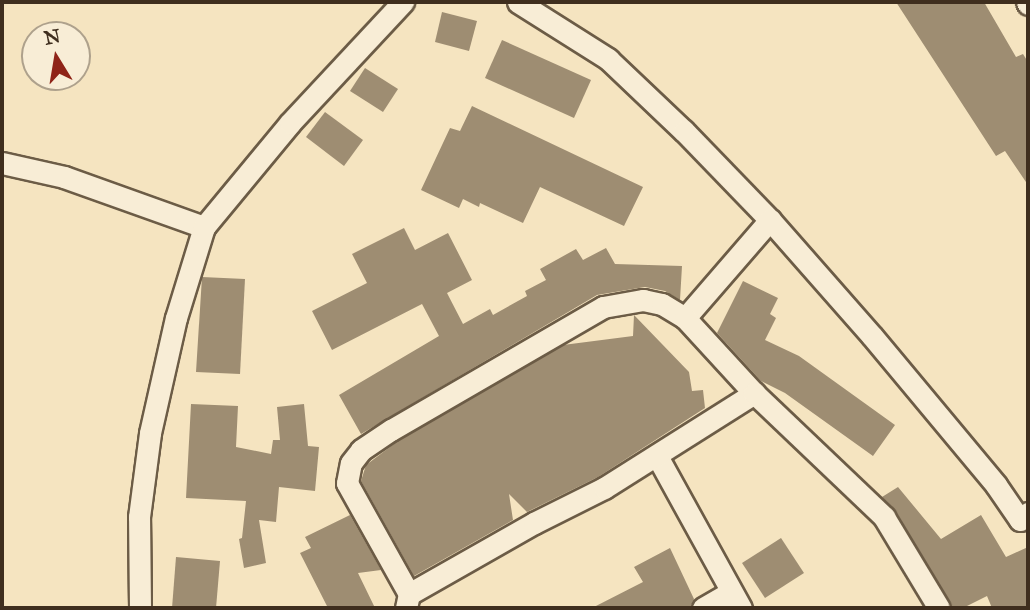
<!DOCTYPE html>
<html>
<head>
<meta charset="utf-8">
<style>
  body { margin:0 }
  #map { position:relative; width:1030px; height:610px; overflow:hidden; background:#f5e4c0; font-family:"IM FELL Great Primer",serif }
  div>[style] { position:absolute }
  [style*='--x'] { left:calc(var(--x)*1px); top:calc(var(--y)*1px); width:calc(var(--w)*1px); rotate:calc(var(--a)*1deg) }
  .building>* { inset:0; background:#9e8d72 }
  .roads { filter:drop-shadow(2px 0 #6c5c46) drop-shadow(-2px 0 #6c5c46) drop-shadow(0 2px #6c5c46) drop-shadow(0 -2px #6c5c46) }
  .street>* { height:21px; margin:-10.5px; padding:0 10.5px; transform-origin:10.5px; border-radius:10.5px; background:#f8edd6 }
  span { translate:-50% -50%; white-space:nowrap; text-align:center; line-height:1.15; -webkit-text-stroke:6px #f8edd6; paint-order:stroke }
  .frame { position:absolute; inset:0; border:4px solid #3f2e1e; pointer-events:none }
  .north { position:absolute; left:21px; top:21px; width:70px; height:70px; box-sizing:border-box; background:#f8edd6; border:2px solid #aea18c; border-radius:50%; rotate:349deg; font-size:19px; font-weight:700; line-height:28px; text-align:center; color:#3f2e1e }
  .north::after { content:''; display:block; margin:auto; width:24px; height:32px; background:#8f2418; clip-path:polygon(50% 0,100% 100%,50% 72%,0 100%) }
</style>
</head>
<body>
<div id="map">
  <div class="building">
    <i style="clip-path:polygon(896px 2px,984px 2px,1016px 57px,1023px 54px,1028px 62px,1028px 185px,1005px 151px,996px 156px)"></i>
    <i style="clip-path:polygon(442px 12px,477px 21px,469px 51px,435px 42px)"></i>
    <i style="clip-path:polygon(502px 40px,591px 80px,574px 118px,485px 78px)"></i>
    <i style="clip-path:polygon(365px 68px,398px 89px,383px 112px,350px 91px)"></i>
    <i style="clip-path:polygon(472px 106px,643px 187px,624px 226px,540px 187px,523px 223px,480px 203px,479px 207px,463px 199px,459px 208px,421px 190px,450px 128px,460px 131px)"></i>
    <i style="clip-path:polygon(325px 112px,363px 140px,344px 166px,306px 137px)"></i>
    <i style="clip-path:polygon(404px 228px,415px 250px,448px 233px,472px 280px,447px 293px,463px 324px,490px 309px,493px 315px,527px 296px,525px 291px,546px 280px,540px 269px,576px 249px,583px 260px,606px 248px,615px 264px,682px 266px,680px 300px,665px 291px,645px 287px,597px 295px,361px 434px,339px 395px,439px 336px,422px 304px,332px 350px,312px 311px,367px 283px,352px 254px)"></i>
    <i style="clip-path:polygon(202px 277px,245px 279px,240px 374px,196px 372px)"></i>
    <i style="clip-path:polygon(743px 281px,778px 298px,770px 314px,776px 318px,765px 340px,799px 356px,895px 425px,873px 456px,785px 393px,761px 381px,717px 333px)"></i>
    <i style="clip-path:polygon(634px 315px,689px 372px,692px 391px,703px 390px,705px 408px,598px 477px,527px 512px,509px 494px,513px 520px,414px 576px,361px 481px,366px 465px,398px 441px,563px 345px,633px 336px)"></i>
    <i style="clip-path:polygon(191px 404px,238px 406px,236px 447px,271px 454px,273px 440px,280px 440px,277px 407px,304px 404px,308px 446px,319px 447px,315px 491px,279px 487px,276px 522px,259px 520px,266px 563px,244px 568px,239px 539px,242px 538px,246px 501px,186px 498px)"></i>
    <i style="clip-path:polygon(898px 487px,941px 539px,981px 515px,1006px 557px,1028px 547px,1028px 608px,992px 608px,987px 596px,963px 608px,952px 608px,895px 510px,882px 497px)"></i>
    <i style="clip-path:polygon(350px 515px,381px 570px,358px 573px,375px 608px,328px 608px,300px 553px,311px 548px,305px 537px)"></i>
    <i style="clip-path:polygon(781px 538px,804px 573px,765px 598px,742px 563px)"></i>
    <i style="clip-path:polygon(670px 548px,694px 599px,690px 608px,592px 608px,643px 582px,634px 567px)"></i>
    <i style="clip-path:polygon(176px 557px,220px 561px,216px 608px,172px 608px)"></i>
  </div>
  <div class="roads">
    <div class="street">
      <i style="--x:518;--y:2;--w:107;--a:32.3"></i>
      <i style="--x:608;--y:59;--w:105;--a:43.5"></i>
      <i style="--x:684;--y:131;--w:124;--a:46"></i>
      <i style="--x:770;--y:220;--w:154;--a:48.7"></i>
      <i style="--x:872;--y:336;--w:194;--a:50.2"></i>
      <i style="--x:996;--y:485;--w:42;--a:55.6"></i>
      <i style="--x:1020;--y:520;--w:11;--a:-41"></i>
      <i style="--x:1027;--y:2;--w:2;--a:63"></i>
      <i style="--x:2;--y:163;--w:64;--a:12.7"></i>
      <i style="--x:64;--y:177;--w:149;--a:19.7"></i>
      <i style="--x:685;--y:318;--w:130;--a:-49.1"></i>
      <i style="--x:657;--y:456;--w:174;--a:61.1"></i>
      <i style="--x:409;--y:594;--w:144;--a:-29.6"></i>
      <i style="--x:534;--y:523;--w:78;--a:-26.6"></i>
      <i style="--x:604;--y:488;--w:178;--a:-32.3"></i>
      <i style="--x:140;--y:608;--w:91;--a:-90.6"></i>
      <i style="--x:139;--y:517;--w:85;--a:-82.5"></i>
      <i style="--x:150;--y:433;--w:118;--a:-77.3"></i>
      <i style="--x:176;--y:318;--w:95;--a:-72.9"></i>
      <i style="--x:204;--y:227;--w:135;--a:-50.4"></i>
      <i style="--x:290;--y:123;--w:166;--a:-47"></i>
      <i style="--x:406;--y:608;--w:14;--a:-78"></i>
      <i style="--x:409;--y:594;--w:127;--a:-119.2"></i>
      <i style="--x:347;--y:483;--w:20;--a:-79"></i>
      <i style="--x:351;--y:463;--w:16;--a:-52"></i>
      <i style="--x:361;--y:450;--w:36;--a:-34"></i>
      <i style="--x:391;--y:430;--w:245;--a:-30.1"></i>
      <i style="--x:603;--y:307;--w:41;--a:-9.9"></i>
      <i style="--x:643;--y:300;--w:19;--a:12"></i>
      <i style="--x:662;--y:304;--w:27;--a:31"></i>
      <i style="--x:685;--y:318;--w:102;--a:47.4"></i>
      <i style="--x:754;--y:393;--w:180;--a:43.6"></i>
      <i style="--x:884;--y:517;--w:106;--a:58.9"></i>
      <i style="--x:703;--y:608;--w:32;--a:-30"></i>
    </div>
  </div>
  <div class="frame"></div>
  <div class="north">N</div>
</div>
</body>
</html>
